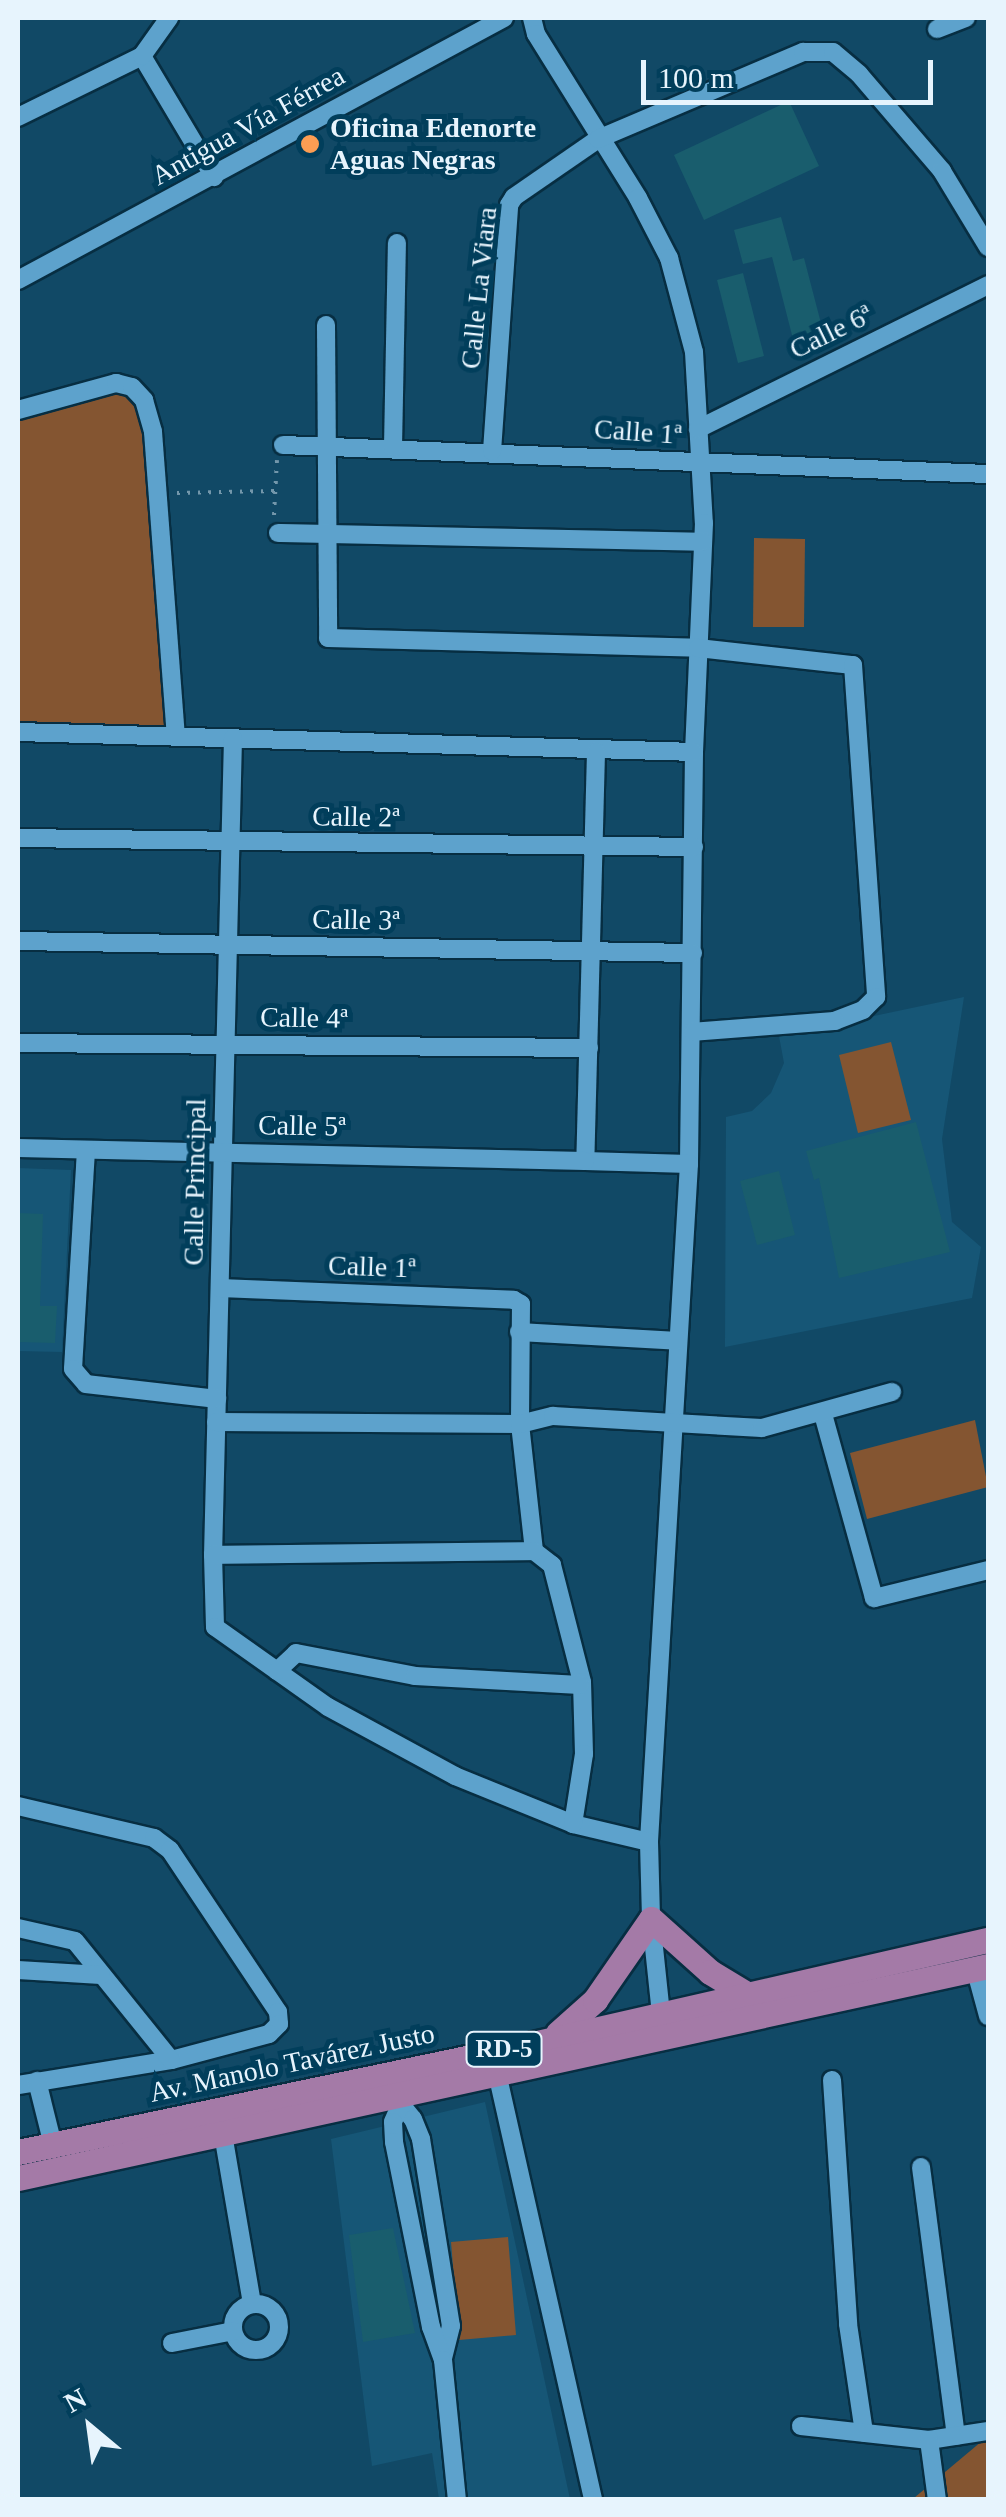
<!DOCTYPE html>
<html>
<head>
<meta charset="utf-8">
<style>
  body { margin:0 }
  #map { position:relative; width:1006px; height:2517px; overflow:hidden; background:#114966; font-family:Georgia,serif }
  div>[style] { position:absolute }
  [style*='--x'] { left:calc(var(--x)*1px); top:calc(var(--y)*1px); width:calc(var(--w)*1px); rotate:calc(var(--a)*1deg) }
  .built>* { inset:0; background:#165676 }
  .green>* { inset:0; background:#845531 }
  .building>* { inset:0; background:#195d6d }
  .path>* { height:4px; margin-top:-2px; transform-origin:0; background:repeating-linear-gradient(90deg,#7397ab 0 2.5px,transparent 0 10.5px) }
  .roads { filter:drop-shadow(2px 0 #072e42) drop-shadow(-2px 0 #072e42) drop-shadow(0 2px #072e42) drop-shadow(0 -2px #072e42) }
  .minor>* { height:18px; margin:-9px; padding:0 9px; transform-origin:9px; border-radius:9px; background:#5da2cc }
  .minor>.ring { margin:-9px; padding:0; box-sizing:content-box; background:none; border:18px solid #5da2cc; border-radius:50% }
  .major>* { height:25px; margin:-12.5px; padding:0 12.5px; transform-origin:12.5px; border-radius:12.5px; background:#a47aa7 }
  .dots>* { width:28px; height:28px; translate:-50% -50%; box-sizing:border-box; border:5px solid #013e5b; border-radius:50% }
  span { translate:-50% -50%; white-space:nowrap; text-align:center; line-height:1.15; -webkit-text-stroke:10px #013e5b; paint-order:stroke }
  .shield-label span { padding:2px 8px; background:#013e5b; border:2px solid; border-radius:8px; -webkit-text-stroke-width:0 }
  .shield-label { font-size:25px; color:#e7f4fd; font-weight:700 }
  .street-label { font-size:28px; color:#e7f4fd }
  .poi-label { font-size:28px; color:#e7f4fd; font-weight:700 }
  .left { translate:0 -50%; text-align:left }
  .frame { position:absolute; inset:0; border:20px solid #e7f4fd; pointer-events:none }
  .north { position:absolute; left:40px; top:2377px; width:100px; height:100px; -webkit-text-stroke:8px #013e5b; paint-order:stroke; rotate:331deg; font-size:28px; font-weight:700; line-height:40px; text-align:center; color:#e7f4fd }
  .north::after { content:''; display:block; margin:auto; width:35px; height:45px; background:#e7f4fd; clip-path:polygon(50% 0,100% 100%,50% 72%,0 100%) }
  .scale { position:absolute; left:641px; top:60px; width:292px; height:45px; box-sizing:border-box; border:5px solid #e7f4fd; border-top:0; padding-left:12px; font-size:30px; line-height:35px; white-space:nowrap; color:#e7f4fd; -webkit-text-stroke:8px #013e5b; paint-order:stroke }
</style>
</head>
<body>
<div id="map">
  <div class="built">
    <i style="clip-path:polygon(964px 997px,942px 1139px,952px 1222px,981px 1247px,972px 1298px,725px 1347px,726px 1117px,752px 1111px,771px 1093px,784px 1063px,779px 1036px)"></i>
    <i style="clip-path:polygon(18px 1168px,71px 1170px,62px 1352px,18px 1351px)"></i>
    <i style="clip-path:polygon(485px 2102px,570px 2499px,439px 2499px,432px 2453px,372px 2466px,331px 2139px)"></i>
  </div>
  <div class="green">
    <i style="clip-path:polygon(107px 384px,144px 400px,176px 736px,18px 732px,18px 410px)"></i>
    <i style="clip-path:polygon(754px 538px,805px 539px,804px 627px,753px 627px)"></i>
    <i style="clip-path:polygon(891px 1042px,911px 1120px,858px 1133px,839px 1055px)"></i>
    <i style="clip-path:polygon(975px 1420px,988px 1487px,867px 1519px,850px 1453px)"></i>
    <i style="clip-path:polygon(508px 2237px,516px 2335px,459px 2340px,451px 2242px)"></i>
    <i style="clip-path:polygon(988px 2436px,988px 2499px,914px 2500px,914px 2498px)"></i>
  </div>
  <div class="building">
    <i style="clip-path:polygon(789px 101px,819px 166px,704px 220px,674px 155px)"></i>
    <i style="clip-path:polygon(781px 217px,793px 261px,804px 258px,823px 331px,793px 339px,772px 257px,743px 264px,734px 230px)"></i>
    <i style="clip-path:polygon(743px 273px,764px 356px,738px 363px,717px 280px)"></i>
    <i style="clip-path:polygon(916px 1122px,950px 1252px,839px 1278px,819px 1178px,814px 1180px,806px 1151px)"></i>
    <i style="clip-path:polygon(779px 1171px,795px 1235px,757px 1245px,740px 1181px)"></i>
    <i style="clip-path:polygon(18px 1213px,43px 1214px,40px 1306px,57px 1306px,55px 1343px,18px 1342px)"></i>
    <i style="clip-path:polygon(393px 2228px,415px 2333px,363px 2342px,349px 2235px)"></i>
  </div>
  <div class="path">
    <i style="--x:177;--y:493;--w:98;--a:-1.2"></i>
    <i style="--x:274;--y:515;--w:55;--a:-86.9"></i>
  </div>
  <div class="roads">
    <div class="minor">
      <i style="--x:532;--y:18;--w:16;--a:76"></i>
      <i style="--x:536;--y:34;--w:193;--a:58.1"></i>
      <i style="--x:638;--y:198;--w:68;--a:62.7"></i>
      <i style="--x:669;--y:258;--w:97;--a:75.1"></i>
      <i style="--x:694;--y:352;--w:171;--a:86.7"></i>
      <i style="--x:704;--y:523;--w:229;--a:92.5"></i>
      <i style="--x:694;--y:752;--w:412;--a:90.7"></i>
      <i style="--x:689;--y:1164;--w:679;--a:93.38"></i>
      <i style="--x:649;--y:1842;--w:77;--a:88.5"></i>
      <i style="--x:651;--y:1919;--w:105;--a:84"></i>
      <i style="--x:937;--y:29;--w:31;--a:-21"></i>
      <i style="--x:142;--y:56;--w:141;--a:59.2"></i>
      <i style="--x:18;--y:117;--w:138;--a:-26.2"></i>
      <i style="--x:142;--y:56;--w:47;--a:-54.6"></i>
      <i style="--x:18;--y:280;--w:552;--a:-28.33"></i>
      <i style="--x:326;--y:325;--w:313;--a:89.6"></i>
      <i style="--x:328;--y:638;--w:370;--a:1.5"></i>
      <i style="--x:698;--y:648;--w:156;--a:6.3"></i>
      <i style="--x:853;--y:665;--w:333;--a:86"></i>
      <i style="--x:876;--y:997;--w:18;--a:135"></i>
      <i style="--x:863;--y:1010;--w:30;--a:159"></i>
      <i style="--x:835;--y:1021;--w:142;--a:175.6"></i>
      <i style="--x:18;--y:410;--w:102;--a:-15.4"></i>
      <i style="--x:116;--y:383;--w:16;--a:14"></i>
      <i style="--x:132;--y:387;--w:18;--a:47"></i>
      <i style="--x:144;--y:400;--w:33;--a:74"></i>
      <i style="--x:153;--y:432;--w:305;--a:85.7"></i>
      <i style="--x:698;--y:429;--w:324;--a:-26.4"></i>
      <i style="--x:283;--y:445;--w:706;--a:2.36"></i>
      <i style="--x:393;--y:447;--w:204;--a:-88.9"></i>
      <i style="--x:492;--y:451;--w:247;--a:-86"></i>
      <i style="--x:509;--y:205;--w:9;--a:-58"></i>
      <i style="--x:514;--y:197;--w:102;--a:-34.6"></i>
      <i style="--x:598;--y:139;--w:223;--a:-23"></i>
      <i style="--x:803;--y:52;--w:30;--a:0"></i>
      <i style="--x:833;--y:52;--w:34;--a:40"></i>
      <i style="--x:859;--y:74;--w:128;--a:49.4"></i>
      <i style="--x:942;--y:171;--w:89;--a:58.8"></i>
      <i style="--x:278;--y:533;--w:425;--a:1.2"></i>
      <i style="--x:18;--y:732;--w:676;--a:1.69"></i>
      <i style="--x:233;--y:738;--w:817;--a:91.4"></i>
      <i style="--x:213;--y:1555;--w:72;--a:88.4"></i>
      <i style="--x:215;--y:1627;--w:138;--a:35.3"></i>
      <i style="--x:328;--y:1707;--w:145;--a:28.5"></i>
      <i style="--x:455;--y:1776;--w:127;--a:22.1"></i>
      <i style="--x:573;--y:1824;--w:78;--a:13.3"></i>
      <i style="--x:596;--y:752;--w:409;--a:91.5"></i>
      <i style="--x:585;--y:1161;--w:104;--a:1.7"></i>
      <i style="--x:18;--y:838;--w:676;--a:0.76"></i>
      <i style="--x:18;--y:941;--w:675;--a:1.02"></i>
      <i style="--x:18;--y:1043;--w:571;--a:0.5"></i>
      <i style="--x:18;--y:1148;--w:567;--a:1.31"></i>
      <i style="--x:86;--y:1150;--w:219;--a:93.4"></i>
      <i style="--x:73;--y:1369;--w:20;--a:49"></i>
      <i style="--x:86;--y:1384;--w:132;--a:6.5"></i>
      <i style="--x:220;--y:1288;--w:294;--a:2.3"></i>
      <i style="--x:514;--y:1300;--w:8;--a:30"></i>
      <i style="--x:521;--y:1304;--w:120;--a:90.5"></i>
      <i style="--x:520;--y:1424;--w:128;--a:83.7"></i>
      <i style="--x:534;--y:1551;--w:23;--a:38"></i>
      <i style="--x:552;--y:1565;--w:121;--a:75.6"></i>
      <i style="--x:582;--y:1682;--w:72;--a:88.4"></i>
      <i style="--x:584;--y:1754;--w:71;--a:98.9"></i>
      <i style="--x:519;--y:1332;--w:159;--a:3.2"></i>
      <i style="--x:823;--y:1414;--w:191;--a:74.5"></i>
      <i style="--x:874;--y:1598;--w:117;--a:-13.8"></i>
      <i style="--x:216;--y:1422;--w:304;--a:0.4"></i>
      <i style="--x:520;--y:1424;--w:34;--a:-14"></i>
      <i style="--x:553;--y:1416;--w:209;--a:3.3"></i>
      <i style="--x:762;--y:1428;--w:135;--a:-15.5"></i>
      <i style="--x:213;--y:1555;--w:321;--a:-0.7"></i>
      <i style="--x:277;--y:1671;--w:26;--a:-43"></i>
      <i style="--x:296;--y:1653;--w:121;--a:10.9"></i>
      <i style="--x:415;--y:1676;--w:165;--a:3.1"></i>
      <i style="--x:18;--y:1806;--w:140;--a:13.2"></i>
      <i style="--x:154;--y:1838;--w:20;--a:37"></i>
      <i style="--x:170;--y:1850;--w:195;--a:56.3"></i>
      <i style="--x:278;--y:2012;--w:12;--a:85"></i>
      <i style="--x:279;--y:2024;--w:14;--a:135"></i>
      <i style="--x:269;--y:2034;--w:101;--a:165.1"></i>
      <i style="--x:171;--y:2060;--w:155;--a:170.7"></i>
      <i style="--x:18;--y:1928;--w:58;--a:12.8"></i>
      <i style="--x:75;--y:1941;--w:153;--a:51.1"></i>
      <i style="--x:975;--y:1968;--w:50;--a:74.8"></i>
      <i style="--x:18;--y:1970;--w:83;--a:3.4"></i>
      <i style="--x:497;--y:2073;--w:438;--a:77.3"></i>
      <i style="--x:832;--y:2080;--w:245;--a:86.2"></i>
      <i style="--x:848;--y:2324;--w:110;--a:81.6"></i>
      <i style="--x:37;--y:2081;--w:66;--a:76"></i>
      <i style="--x:395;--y:2097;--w:28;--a:51"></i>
      <i style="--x:413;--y:2119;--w:22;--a:68"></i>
      <i style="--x:421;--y:2139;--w:189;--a:80.9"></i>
      <i style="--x:451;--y:2326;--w:34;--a:104"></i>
      <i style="--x:400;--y:2106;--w:17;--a:114"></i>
      <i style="--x:393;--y:2122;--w:20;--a:87"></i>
      <i style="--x:394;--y:2142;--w:189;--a:78.7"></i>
      <i style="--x:431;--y:2327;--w:35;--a:70"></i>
      <i style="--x:443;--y:2360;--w:141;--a:84.3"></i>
      <i style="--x:223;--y:2134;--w:171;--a:80.3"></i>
      <i style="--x:921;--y:2167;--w:271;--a:82.6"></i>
      <i class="ring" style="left:233px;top:2304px;width:28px;height:28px"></i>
      <i style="--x:172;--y:2343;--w:62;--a:-11.1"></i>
      <i style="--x:801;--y:2426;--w:129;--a:6.2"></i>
      <i style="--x:929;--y:2440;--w:60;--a:-8.7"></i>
      <i style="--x:929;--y:2440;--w:61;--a:82.4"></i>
    </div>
    <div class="major">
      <i style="--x:558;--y:2033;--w:50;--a:-41.7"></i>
      <i style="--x:595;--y:2000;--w:98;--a:-55.3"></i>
      <i style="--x:651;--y:1919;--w:79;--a:41.9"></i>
      <i style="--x:710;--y:1972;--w:44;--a:31.2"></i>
      <i style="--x:18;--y:2152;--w:526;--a:-11.84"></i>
      <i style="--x:533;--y:2044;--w:467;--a:-12.9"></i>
      <i style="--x:18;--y:2178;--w:993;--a:-12.33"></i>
    </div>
  </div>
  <div class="dots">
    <i style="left:310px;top:144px;background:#fc9d53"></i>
  </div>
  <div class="shield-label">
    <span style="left:504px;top:2049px">RD-5</span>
  </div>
  <div class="street-label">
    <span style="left:248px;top:126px;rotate:-29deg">Antigua Vía Férrea</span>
    <span style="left:479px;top:288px;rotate:-84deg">Calle La Viara</span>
    <span style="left:831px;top:332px;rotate:-26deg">Calle 6ª</span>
    <span style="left:638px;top:432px;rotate:4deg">Calle 1ª</span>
    <span style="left:356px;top:817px;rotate:1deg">Calle 2ª</span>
    <span style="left:356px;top:920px;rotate:1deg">Calle 3ª</span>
    <span style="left:304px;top:1018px;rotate:1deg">Calle 4ª</span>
    <span style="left:302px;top:1126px;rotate:1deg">Calle 5ª</span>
    <span style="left:195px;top:1182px;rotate:-89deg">Calle Principal</span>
    <span style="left:372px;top:1267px;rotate:2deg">Calle 1ª</span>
    <span style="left:292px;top:2063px;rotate:-12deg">Av. Manolo Tavárez Justo</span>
  </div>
  <div class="poi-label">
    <span class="left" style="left:330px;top:144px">Oficina Edenorte<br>Aguas Negras</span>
  </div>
  <div class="frame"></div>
  <div class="north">N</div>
  <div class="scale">100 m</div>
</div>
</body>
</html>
